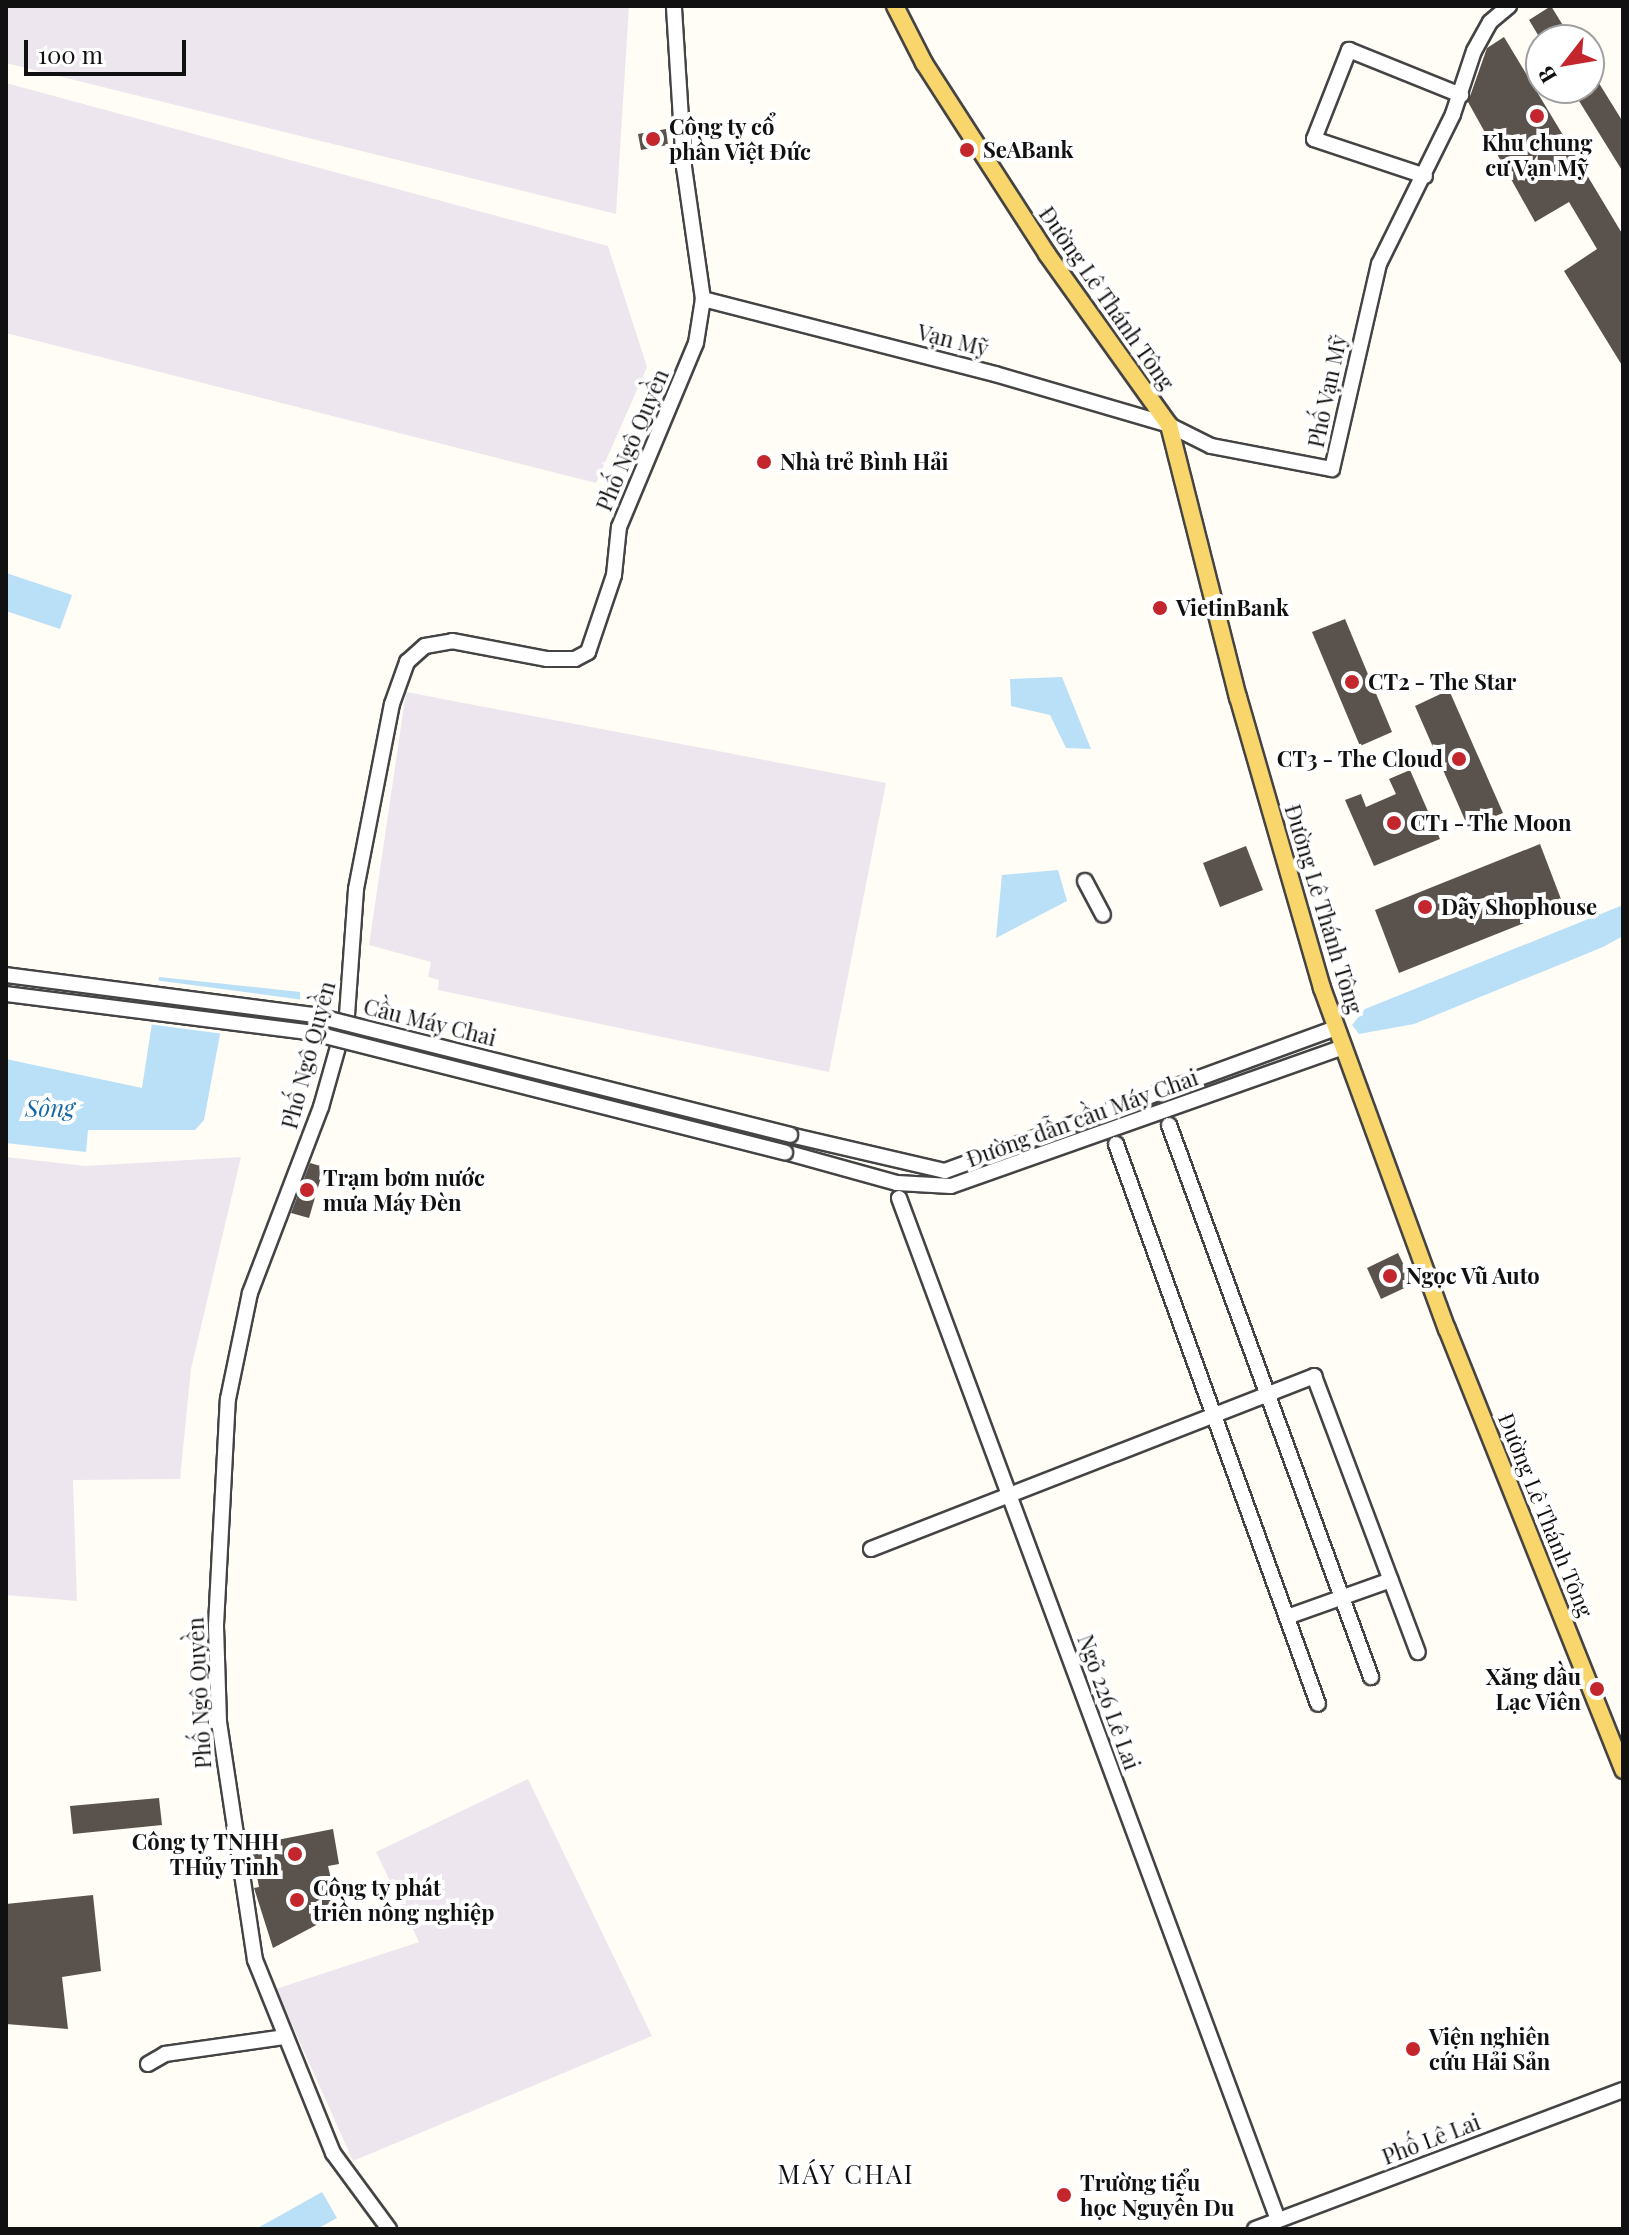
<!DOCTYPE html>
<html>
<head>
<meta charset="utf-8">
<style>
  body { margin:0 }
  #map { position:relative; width:1629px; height:2235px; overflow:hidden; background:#fffdf5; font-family:"Playfair Display",serif }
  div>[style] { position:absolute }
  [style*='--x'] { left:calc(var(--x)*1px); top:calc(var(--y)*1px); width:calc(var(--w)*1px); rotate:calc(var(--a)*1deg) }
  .industrial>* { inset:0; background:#eee6ef }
  .water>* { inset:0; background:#b9e0f7 }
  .pier>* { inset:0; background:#fffdf5 }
  .building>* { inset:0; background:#5a524d }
  .roads { filter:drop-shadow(2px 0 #444) drop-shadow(-2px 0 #444) drop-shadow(0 2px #444) drop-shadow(0 -2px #444) }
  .minor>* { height:14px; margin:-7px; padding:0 7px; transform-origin:7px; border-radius:7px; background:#fff }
  .major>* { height:16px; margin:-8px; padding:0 8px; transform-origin:8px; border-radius:8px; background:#f9d66b }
  .bridges { filter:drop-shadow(2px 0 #444) drop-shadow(-2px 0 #444) drop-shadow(0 2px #444) drop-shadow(0 -2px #444) }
  .minor-bridge>* { height:14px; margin:-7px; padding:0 7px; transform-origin:7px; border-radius:7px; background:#fff }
  .dots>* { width:22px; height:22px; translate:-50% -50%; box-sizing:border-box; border:4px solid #fff; border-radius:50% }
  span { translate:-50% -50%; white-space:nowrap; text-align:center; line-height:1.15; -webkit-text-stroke:8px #fff; paint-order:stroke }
  .poi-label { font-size:22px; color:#111; font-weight:700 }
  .left { translate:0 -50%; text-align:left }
  .right { translate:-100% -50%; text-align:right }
  .street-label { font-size:22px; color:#111 }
  .water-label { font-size:24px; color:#1768a6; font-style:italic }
  .quarter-label { font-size:26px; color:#111; letter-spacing:2px }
  .frame { position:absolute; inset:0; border:8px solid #111; pointer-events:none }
  .north { position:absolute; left:1525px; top:24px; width:80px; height:80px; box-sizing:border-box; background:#fff; border:2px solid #a0a0a0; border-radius:50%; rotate:239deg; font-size:22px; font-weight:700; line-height:32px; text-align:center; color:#111 }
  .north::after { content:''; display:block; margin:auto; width:28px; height:36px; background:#c4262e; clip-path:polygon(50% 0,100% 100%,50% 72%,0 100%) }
  .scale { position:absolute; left:24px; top:40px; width:162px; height:36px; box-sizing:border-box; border:4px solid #111; border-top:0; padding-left:10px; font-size:24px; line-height:28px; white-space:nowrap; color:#111; -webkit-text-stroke:6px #fff; paint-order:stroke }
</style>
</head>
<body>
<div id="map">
  <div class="industrial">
    <i style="clip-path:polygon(6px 6px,629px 6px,616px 214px,6px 63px)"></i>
    <i style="clip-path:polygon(6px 83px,608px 246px,647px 367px,596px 483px,6px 333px)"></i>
    <i style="clip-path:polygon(406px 692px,886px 783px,829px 1072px,438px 990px,439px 980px,428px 977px,431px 962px,369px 945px)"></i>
    <i style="clip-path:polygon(6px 1157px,85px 1166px,241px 1157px,191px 1369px,180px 1479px,73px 1480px,77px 1601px,6px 1595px)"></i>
    <i style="clip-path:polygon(528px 1779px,652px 2036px,353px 2161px,276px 1989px,419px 1942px,376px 1852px)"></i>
  </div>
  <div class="water">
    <i style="clip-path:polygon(6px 573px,72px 595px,60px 629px,6px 611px)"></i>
    <i style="clip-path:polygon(1062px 677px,1091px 749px,1066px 748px,1050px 715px,1011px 706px,1010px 679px)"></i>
    <i style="clip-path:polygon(1058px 870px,1067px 901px,996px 938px,1002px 875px)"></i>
    <i style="clip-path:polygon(1623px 905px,1623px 936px,1603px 947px,1414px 1024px,1359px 1034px,1352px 1025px,1365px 1009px)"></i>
    <i style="clip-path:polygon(159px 977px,300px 992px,301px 1023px,237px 1019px,221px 1029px,204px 1120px,195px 1130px,88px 1130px,86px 1152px,6px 1143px,6px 1059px,142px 1088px)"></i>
    <i style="clip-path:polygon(322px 2192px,337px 2218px,317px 2229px,256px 2229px)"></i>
  </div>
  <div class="pier">
    <i style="clip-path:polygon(154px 980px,304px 1000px,305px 1023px,237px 1023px,224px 1034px,148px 1024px)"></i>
  </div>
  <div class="building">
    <i style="clip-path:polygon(1551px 6px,1572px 40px,1541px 40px,1529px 20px)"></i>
    <i style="clip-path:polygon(1504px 37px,1623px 235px,1623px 367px,1564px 271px,1597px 249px,1569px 202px,1535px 222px,1468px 102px,1487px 48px)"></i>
    <i style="clip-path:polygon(1589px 67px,1623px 122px,1623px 172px,1571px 88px,1589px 88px)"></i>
    <i style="clip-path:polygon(666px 129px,668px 145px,641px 150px,638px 134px)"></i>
    <i style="clip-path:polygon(1345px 619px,1392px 732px,1360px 746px,1312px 632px)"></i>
    <i style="clip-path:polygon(1449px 690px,1503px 813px,1468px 827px,1415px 706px)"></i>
    <i style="clip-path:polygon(1410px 770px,1440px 839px,1374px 866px,1345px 800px,1361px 794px,1366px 807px,1396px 794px,1389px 779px)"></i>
    <i style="clip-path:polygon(1540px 844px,1564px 907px,1399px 973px,1375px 910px)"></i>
    <i style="clip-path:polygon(1246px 846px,1263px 890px,1220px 907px,1203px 863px)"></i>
    <i style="clip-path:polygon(310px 1163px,324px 1167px,309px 1218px,291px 1213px)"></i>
    <i style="clip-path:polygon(1398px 1253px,1413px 1284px,1381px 1299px,1367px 1268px)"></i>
    <i style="clip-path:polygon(159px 1798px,162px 1825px,73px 1834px,70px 1806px)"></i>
    <i style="clip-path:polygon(333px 1829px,339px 1864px,328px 1866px,339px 1913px,273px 1948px,254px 1888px,259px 1887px,251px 1845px)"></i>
    <i style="clip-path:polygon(93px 1895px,101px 1971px,62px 1977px,68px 2029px,6px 2024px,6px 1904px)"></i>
  </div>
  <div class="roads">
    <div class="minor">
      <i style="--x:1425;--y:176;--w:117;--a:-161.6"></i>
      <i style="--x:1314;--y:139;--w:96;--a:-68.5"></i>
      <i style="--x:1349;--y:50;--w:121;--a:21.9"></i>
      <i style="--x:703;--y:299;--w:301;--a:14.4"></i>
      <i style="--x:995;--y:374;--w:181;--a:16.3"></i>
      <i style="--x:1169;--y:425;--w:47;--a:26.6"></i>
      <i style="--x:1211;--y:446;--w:123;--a:10.8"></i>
      <i style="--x:1332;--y:469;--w:210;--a:-77.1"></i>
      <i style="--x:1379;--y:264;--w:167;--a:-63.7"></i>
      <i style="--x:1453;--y:114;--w:66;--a:-71.6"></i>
      <i style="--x:1474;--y:51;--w:33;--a:-61"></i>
      <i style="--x:1490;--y:22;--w:25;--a:-40"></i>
      <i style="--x:1085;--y:881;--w:38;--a:62"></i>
      <i style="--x:1169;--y:1125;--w:588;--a:69.9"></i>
      <i style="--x:790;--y:1135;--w:159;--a:13.1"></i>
      <i style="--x:945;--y:1171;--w:416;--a:-20.1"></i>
      <i style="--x:1116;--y:1144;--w:595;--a:70.16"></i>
      <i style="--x:785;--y:1152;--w:116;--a:15.5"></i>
      <i style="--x:897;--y:1183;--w:54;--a:3.2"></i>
      <i style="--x:951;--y:1186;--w:416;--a:-19.5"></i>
      <i style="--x:899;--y:1198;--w:1090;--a:69.65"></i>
      <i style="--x:871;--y:1549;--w:476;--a:-21.3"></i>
      <i style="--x:1314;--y:1376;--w:295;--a:69.4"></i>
      <i style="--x:1287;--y:1617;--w:110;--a:-19.6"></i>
      <i style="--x:148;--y:2064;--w:20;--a:-30"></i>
      <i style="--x:165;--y:2054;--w:120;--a:-8.1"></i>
      <i style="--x:389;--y:2229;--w:94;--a:-126.4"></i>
      <i style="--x:333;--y:2153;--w:208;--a:-112"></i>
      <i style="--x:255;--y:1960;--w:241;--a:-98.6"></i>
      <i style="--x:219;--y:1722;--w:97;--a:-91.8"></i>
      <i style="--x:216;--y:1625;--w:226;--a:-87"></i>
      <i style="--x:228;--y:1399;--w:108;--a:-78.3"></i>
      <i style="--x:250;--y:1293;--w:199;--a:-69.1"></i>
      <i style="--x:321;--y:1107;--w:96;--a:-74.2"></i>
      <i style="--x:347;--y:1015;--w:126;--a:-85.9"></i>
      <i style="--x:356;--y:889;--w:188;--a:-79"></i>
      <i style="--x:392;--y:704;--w:45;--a:-70.3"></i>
      <i style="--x:407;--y:662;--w:24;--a:-42"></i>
      <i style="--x:425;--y:646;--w:27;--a:-10"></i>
      <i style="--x:452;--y:641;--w:97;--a:10.7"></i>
      <i style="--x:547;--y:659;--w:28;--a:0"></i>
      <i style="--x:575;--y:659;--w:15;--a:-28"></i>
      <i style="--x:588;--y:652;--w:81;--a:-71.3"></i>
      <i style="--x:614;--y:575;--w:48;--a:-84.1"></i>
      <i style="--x:619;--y:527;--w:199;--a:-67.3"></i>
      <i style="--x:696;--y:343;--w:45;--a:-81"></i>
      <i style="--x:703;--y:299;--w:133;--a:-98.2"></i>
      <i style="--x:684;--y:167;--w:161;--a:-93.6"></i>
      <i style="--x:1255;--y:2229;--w:393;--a:-20.7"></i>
    </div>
    <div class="major">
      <i style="--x:895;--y:6;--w:64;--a:63"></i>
      <i style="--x:924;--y:63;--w:227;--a:57.2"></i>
      <i style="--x:1047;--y:254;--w:210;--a:54.5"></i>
      <i style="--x:1169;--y:425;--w:281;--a:75.8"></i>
      <i style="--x:1238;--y:697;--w:303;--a:73.9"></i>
      <i style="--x:1322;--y:988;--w:363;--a:69.9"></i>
      <i style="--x:1447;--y:1329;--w:475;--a:68.2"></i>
    </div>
  </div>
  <div class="bridges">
    <div class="minor-bridge">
      <i style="--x:6;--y:975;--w:310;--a:7.4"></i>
      <i style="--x:313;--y:1015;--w:492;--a:14.1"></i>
      <i style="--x:6;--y:994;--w:309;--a:7.2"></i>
      <i style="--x:313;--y:1033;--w:487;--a:14.2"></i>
    </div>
  </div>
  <div class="dots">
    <i style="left:1537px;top:116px;background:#c4262e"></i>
    <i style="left:653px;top:139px;background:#c4262e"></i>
    <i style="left:967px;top:150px;background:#c4262e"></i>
    <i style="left:764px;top:462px;background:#c4262e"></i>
    <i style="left:1160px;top:608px;background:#c4262e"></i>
    <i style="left:1352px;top:682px;background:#c4262e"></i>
    <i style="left:1459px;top:759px;background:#c4262e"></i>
    <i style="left:1394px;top:823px;background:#c4262e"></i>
    <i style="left:1425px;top:907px;background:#c4262e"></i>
    <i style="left:307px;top:1190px;background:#c4262e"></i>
    <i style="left:1390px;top:1276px;background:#c4262e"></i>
    <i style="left:1597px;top:1689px;background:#c4262e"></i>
    <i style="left:295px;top:1854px;background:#c4262e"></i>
    <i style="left:297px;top:1900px;background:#c4262e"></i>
    <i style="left:1413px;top:2049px;background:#c4262e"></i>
    <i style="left:1064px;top:2195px;background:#c4262e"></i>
  </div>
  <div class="poi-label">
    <span class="left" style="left:669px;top:139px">Công ty cổ<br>phần Việt Đức</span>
    <span style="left:1537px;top:155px">Khu chung<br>cư Vạn Mỹ</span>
    <span class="left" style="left:983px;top:150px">SeABank</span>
    <span class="left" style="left:780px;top:462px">Nhà trẻ Bình Hải</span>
    <span class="left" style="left:1176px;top:608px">VietinBank</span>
    <span class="left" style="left:1368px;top:682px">CT2 - The Star</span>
    <span class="right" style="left:1443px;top:759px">CT3 - The Cloud</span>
    <span class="left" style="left:1410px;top:823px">CT1 - The Moon</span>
    <span class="left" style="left:1441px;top:907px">Dãy Shophouse</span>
    <span class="left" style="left:323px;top:1190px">Trạm bơm nước<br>mưa Máy Đèn</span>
    <span class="left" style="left:1406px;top:1276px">Ngọc Vũ Auto</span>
    <span class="right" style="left:1581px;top:1689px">Xăng dầu<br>Lạc Viên</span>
    <span class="right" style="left:279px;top:1854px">Công ty TNHH<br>THủy Tinh</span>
    <span class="left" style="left:313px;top:1900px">Công ty phát<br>triền nông nghiệp</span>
    <span class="left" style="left:1429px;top:2049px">Viện nghiên<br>cứu Hải Sản</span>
    <span class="left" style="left:1080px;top:2195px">Trường tiểu<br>học Nguyễn Du</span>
  </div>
  <div class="street-label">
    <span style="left:1107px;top:298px;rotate:55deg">Đường Lê Thánh Tông</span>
    <span style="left:953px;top:340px;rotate:14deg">Vạn Mỹ</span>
    <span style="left:1327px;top:391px;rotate:-78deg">Phố Vạn Mỹ</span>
    <span style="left:632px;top:440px;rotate:-67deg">Phố Ngô Quyền</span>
    <span style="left:1324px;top:909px;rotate:73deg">Đường Lê Thánh Tông</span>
    <span style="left:430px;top:1022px;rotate:14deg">Cầu Máy Chai</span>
    <span style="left:308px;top:1055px;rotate:-75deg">Phố Ngô Quyền</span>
    <span style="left:1082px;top:1118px;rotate:-20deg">Đường dẫn cầu Máy Chai</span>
    <span style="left:1546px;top:1515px;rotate:68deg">Đường Lê Thánh Tông</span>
    <span style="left:199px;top:1693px;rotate:-93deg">Phố Ngô Quyền</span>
    <span style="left:1109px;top:1702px;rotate:70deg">Ngõ 226 Lê Lai</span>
    <span style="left:1431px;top:2139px;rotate:-21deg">Phố Lê Lai</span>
  </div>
  <div class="water-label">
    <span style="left:50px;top:1108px">Sông</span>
  </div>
  <div class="quarter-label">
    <span style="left:846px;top:2174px">MÁY CHAI</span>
  </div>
  <div class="frame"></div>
  <div class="north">B</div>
  <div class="scale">100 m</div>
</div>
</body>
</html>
